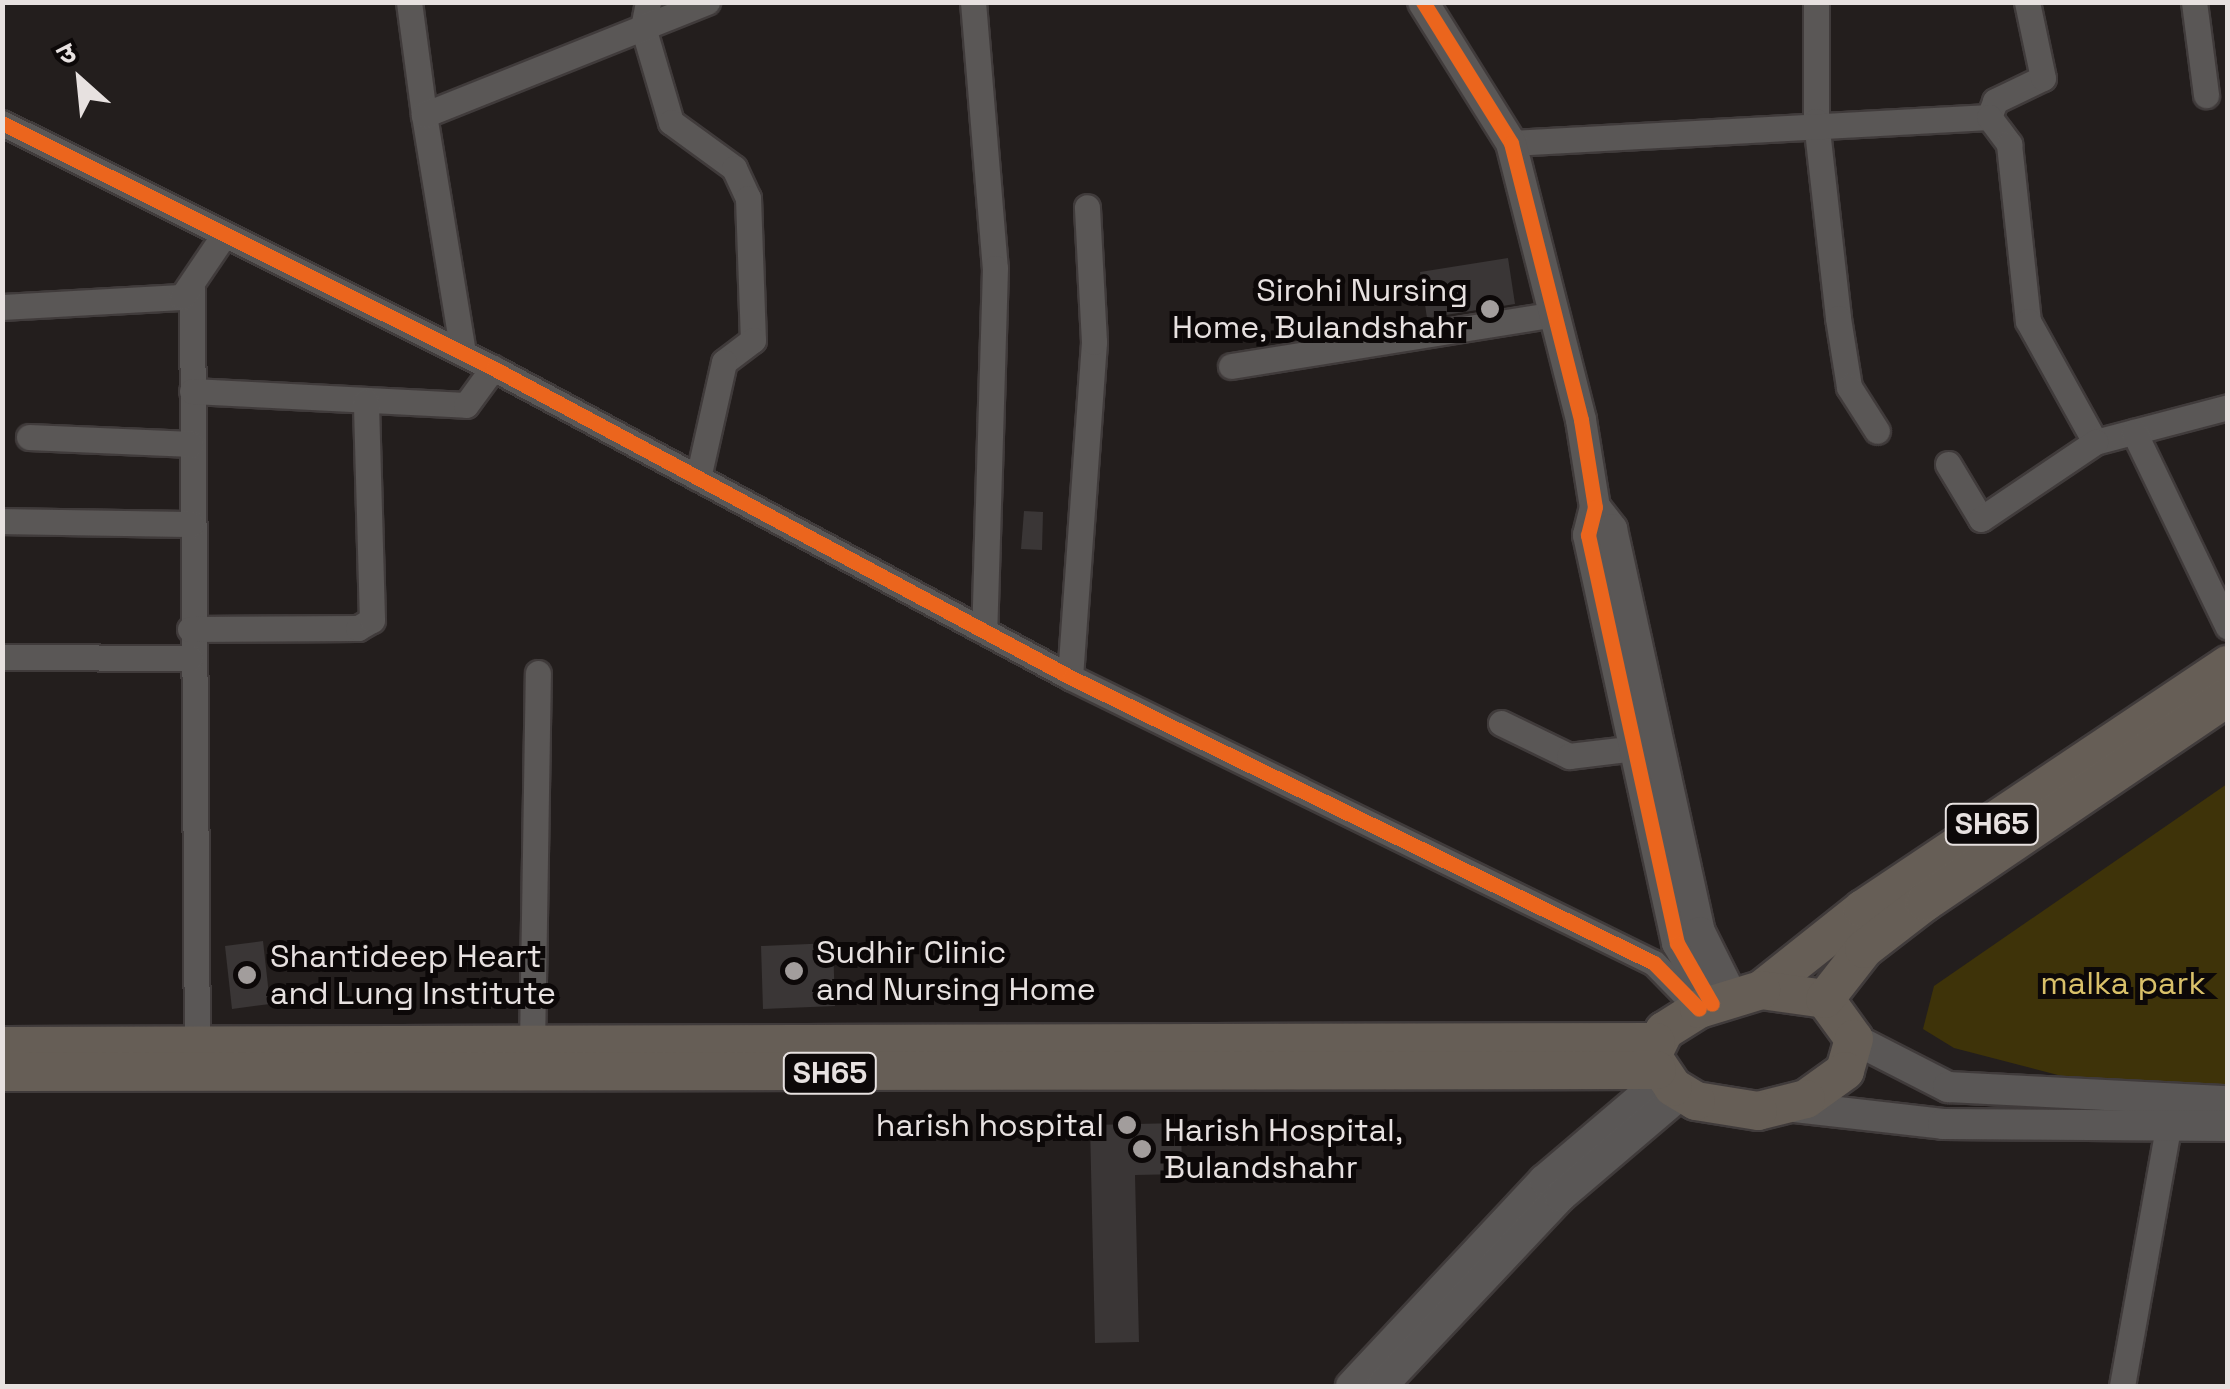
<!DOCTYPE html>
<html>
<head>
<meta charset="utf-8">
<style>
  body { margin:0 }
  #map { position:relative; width:2230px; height:1389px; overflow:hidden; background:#231e1d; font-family:"Space Grotesk","Noto Sans Devanagari",sans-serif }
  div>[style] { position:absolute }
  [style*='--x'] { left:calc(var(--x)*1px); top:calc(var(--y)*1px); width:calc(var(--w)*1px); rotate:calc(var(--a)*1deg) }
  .green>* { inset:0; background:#3e3309 }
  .building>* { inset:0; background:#3a3636 }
  .roads { filter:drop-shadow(2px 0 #403b3b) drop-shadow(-2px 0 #403b3b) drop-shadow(0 2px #403b3b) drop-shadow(0 -2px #403b3b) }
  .minor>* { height:25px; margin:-12.5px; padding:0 12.5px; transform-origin:12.5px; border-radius:12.5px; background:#5a5756 }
  .tertiary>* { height:30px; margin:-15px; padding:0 15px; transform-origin:15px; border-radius:15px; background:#5a5756 }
  .primary>* { height:38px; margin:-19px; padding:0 19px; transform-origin:19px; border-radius:19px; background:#665e56 }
  .cycleway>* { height:15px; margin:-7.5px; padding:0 7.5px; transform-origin:7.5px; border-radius:7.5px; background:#eb651d }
  .dots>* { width:28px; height:28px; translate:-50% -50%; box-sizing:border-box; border:5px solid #0c0808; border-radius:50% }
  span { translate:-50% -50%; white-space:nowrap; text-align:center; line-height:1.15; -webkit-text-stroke:10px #0c0808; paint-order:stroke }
  .shield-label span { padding:2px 8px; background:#0c0808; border:2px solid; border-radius:8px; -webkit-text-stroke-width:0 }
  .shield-label { font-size:30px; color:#e7e1e0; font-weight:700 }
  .poi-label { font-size:32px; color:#e7e1e0 }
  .right { translate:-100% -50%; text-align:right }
  .left { translate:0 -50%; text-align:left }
  .park-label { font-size:32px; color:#d9c069 }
  .frame { position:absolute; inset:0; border:5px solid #e7e1e0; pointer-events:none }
  .north { position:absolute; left:30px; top:30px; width:100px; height:100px; -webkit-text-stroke:8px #0c0808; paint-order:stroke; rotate:333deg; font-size:28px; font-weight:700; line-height:40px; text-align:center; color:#e7e1e0 }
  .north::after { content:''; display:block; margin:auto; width:35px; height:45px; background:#e7e1e0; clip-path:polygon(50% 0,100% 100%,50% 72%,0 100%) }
</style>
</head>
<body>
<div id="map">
  <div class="green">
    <i style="clip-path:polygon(2227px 784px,2227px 1086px,2100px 1086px,1954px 1048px,1923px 1029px,1934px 986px)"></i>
  </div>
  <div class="building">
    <i style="clip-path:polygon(1508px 258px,1515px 304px,1427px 318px,1420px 272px)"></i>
    <i style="clip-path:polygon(1024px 511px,1043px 512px,1042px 550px,1021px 549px)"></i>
    <i style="clip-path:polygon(263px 941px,270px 1004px,232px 1009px,225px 946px)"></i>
    <i style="clip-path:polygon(833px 943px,835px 1006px,763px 1009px,761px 946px)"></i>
    <i style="clip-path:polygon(1181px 1123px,1182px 1174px,1135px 1175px,1139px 1342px,1095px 1343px,1090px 1125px)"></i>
  </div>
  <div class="roads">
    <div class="minor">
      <i style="--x:409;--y:2;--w:114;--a:82.4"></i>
      <i style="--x:648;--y:2;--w:25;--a:101"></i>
      <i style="--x:643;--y:27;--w:99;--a:73.6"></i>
      <i style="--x:671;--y:122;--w:78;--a:36.1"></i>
      <i style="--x:734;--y:168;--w:33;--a:65"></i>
      <i style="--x:748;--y:198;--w:142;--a:88"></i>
      <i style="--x:753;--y:340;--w:36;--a:143"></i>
      <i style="--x:724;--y:362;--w:119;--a:102.6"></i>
      <i style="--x:973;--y:2;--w:267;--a:85.3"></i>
      <i style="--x:995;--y:268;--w:363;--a:91.7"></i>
      <i style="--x:1816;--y:2;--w:119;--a:90"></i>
      <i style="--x:1816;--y:121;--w:198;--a:83.6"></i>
      <i style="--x:1838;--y:318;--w:70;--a:80.9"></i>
      <i style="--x:1849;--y:387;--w:52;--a:57.5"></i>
      <i style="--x:2194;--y:2;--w:94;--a:82.6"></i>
      <i style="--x:1989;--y:117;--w:17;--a:-69"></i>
      <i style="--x:1995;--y:101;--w:53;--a:-25.6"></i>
      <i style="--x:2043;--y:78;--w:78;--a:-101.9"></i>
      <i style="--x:2;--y:123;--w:549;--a:26.52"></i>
      <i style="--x:493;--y:368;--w:655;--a:28.17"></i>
      <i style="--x:1070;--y:677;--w:650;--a:26.09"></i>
      <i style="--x:1654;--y:963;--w:64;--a:45.6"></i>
      <i style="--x:1511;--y:143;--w:479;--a:-3.1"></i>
      <i style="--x:1989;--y:117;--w:34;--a:53"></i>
      <i style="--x:2009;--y:144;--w:178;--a:83.9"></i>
      <i style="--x:2028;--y:321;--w:138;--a:61"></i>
      <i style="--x:2095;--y:442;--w:138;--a:-14.7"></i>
      <i style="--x:192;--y:288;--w:770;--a:89.63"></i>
      <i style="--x:2;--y:307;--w:180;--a:-3.2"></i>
      <i style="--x:182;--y:297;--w:75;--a:-55.9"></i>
      <i style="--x:463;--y:353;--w:241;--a:-99.3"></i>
      <i style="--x:424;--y:115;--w:305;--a:-21.8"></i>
      <i style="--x:1231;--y:366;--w:329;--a:-9.1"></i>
      <i style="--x:192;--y:391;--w:274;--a:2.9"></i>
      <i style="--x:466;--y:405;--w:46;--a:-53.9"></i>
      <i style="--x:2134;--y:432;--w:216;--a:64.3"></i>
      <i style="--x:29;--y:437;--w:162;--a:2.5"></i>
      <i style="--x:1948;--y:464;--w:64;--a:59"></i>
      <i style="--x:1981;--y:519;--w:138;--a:-34"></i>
      <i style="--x:2;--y:521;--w:189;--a:0.9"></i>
      <i style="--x:190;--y:629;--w:168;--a:-0.3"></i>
      <i style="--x:358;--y:628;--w:16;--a:-30"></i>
      <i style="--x:372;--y:620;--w:219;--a:-91.6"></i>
      <i style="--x:2;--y:657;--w:188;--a:0.3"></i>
      <i style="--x:1070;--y:677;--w:336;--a:-85.9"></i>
      <i style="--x:1094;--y:342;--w:135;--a:-93"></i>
      <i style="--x:1501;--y:723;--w:76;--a:25.9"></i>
      <i style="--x:1569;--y:756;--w:66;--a:-6.9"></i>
      <i style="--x:532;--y:1046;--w:373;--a:-89.1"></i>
      <i style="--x:2122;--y:1386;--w:263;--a:-79.9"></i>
    </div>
    <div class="tertiary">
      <i style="--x:1423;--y:2;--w:166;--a:58"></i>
      <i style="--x:1511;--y:143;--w:286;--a:75.8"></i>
      <i style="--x:1581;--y:420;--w:88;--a:80.9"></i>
      <i style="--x:1595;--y:507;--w:29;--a:104"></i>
      <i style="--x:1588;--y:535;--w:418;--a:77.7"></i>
      <i style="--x:1677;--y:943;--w:70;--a:60.2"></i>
      <i style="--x:1595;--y:507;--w:28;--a:52"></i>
      <i style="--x:1612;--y:529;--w:412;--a:77.7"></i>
      <i style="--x:1700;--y:932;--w:72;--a:63.4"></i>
      <i style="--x:1854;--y:1039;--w:106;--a:27.1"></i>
      <i style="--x:1948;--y:1087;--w:280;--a:2.9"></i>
      <i style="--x:1786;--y:1106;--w:158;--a:6.5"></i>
      <i style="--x:1943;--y:1124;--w:285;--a:0.4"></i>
      <i style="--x:1351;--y:1386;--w:282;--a:-46.9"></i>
      <i style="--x:1544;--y:1180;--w:157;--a:-40.4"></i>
      <i style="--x:1382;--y:1386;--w:260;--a:-46.7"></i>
      <i style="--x:1560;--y:1197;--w:160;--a:-40.4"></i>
    </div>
    <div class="primary">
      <i style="--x:1761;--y:990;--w:130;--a:-38.5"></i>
      <i style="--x:1863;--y:909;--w:439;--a:-33.8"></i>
      <i style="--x:1761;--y:990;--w:65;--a:8"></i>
      <i style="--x:1825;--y:999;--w:49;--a:54.1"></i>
      <i style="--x:1854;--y:1039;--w:33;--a:106"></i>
      <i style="--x:1845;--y:1071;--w:48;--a:144.3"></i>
      <i style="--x:1806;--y:1099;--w:49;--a:166"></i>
      <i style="--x:1758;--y:1111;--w:63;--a:-170.8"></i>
      <i style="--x:1696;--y:1101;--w:27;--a:-149"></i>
      <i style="--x:1673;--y:1087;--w:37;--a:-124"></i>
      <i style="--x:1652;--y:1056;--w:28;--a:-64"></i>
      <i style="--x:1664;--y:1031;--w:41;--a:-32.2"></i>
      <i style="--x:1699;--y:1009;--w:65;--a:-17"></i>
      <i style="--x:1825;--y:999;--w:63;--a:-52"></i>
      <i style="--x:1864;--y:949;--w:77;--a:-37.6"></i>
      <i style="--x:1925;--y:902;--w:366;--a:-34.1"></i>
      <i style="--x:2;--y:1046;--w:1654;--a:-0.14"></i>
      <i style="--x:2;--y:1072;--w:1655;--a:-0.07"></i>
    </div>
  </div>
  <div class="cycleway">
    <i style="--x:1423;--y:2;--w:166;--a:58"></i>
    <i style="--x:1511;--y:143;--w:286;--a:75.8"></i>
    <i style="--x:1581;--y:420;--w:88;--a:80.9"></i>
    <i style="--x:1595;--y:507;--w:29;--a:104"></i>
    <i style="--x:1588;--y:535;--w:418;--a:77.7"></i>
    <i style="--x:1677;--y:943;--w:70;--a:60.2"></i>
    <i style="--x:2;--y:123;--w:549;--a:26.52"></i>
    <i style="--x:493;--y:368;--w:655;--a:28.17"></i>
    <i style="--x:1070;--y:677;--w:650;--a:26.09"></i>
    <i style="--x:1654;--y:963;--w:64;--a:45.6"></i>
  </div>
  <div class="dots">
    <i style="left:1490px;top:309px;background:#a29d9c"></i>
    <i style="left:794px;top:971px;background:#a29d9c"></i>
    <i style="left:247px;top:975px;background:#a29d9c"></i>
    <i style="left:1127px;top:1125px;background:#a29d9c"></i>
    <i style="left:1142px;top:1149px;background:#a29d9c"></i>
  </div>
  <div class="shield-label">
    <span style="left:1992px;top:824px">SH65</span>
    <span style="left:830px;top:1073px">SH65</span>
  </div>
  <div class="poi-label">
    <span class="right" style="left:1468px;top:309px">Sirohi Nursing<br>Home, Bulandshahr</span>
    <span class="left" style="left:816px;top:971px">Sudhir Clinic<br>and Nursing Home</span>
    <span class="left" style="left:270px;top:975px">Shantideep Heart<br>and Lung Institute</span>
    <span class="right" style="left:1104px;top:1125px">harish hospital</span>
    <span class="left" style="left:1164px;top:1149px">Harish Hospital,<br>Bulandshahr</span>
  </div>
  <div class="park-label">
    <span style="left:2123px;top:983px">malka park</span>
  </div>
  <div class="frame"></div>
  <div class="north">उ</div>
</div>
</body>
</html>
